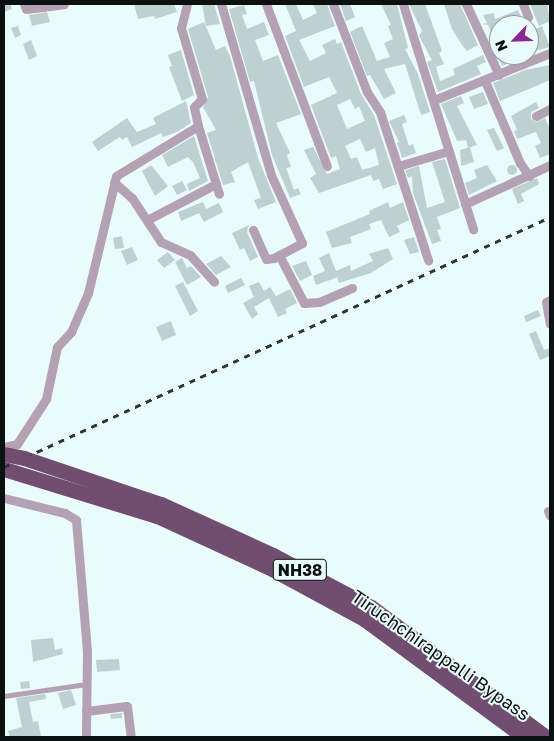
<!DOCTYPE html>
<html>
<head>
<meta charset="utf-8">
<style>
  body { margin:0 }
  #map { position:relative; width:554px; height:741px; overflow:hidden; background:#e9fbfb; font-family:"Golos Text",sans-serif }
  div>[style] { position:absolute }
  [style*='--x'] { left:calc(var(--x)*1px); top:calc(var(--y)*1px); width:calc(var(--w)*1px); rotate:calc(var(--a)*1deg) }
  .building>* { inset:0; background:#bfd0d0 }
  .round { border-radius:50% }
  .service>* { height:4.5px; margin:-2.25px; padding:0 2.25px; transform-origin:2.25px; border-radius:2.25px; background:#b4a1b4 }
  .minor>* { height:9px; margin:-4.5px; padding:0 4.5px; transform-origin:4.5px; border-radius:4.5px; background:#b4a1b4 }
  .trunk>* { height:15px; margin:-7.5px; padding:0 7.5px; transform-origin:7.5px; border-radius:7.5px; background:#714e71 }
  .rail>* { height:2.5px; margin-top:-1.25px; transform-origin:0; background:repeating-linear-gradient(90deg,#2d3535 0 6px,transparent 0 12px) }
  .trunk-bridge>* { height:15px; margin:-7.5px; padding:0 7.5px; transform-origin:7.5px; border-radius:7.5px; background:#714e71 }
  span { translate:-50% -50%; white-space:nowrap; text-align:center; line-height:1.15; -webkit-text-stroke:4px #e9fbfb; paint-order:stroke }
  .shield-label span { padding:1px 4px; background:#e9fbfb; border:1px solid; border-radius:4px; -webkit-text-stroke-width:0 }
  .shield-label { font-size:16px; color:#0b1111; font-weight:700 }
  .street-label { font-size:18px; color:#0b1111 }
  .frame { position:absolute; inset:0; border:5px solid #0b1111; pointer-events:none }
  .north { position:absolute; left:489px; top:15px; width:50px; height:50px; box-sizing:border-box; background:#e9fbfb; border:1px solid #909d9d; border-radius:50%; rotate:246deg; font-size:14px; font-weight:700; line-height:20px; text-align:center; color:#0b1111 }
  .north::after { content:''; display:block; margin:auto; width:18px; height:22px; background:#8b278f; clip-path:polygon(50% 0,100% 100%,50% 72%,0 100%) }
</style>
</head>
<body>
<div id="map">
  <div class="building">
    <i style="clip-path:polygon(4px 4px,10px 4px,12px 9px,4px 12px)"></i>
    <i style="clip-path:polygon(134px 4px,174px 4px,177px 12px,155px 19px,154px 16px,138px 19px)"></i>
    <i style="clip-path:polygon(202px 4px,214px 4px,220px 24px,206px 26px)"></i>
    <i style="clip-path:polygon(evenodd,285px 4px,296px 4px,303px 20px,317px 13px,313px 4px,327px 4px,335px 26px,299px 40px,310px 61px,326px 53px,322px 45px,335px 39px,337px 44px,341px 42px,361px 94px,374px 115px,397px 184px,383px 189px,379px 179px,373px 181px,371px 175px,319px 193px,310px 178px,316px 174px,304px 150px,313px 147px,327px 174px,340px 169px,336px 156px,331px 158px,311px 105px,337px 93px,329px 77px,304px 87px,285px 36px,296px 31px,285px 4px,350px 99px,355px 109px,359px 106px,365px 121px,347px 129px,337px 105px,350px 99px,285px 4px,360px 139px,366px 152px,375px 148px,379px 165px,362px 170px,357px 157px,351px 159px,345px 146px,360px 139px)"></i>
    <i style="clip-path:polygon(340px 4px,350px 4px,355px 17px,346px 21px)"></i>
    <i style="clip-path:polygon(381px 4px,397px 4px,408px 48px,405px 49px,418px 74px,430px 112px,421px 115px,405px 64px,384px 69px,396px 93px,384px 99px,370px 75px,367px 76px,350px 32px,362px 26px,377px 61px,390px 57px,384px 43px,393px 39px,388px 26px,391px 25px)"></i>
    <i style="clip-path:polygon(409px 4px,425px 4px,442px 51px,439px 53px,444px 64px,436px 67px,440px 81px,455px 75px,453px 69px,483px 55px,486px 62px,477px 66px,481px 74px,438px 92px,427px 62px,432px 60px,419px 36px,422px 31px)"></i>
    <i style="clip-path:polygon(444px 4px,460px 4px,478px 45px,467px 51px,462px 45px,452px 29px)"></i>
    <i style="clip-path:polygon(530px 4px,547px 4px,550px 21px,539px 26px)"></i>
    <i style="clip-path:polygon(244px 5px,247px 14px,242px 15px,247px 29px,264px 22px,269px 35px,255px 40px,263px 61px,278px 55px,301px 114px,276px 123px,290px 153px,287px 155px,291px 167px,286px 168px,294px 190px,298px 188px,301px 194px,290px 198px,272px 155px,254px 81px,250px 82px,229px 9px)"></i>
    <i style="clip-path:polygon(518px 10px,521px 16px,505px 23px,506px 25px,499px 25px,499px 35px,494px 37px,488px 25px,482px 24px,487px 23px,483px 15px,494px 13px,495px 19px)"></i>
    <i style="clip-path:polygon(47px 12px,50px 22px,32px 26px,29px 15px)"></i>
    <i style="clip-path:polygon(204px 22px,216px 50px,225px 46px,230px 56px,258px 158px,276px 202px,258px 209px,254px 200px,261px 198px,248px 162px,231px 172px,235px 182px,223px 185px,207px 133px,216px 130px,203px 107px,208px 97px,188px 29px)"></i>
    <i style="clip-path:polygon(18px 26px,21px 35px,15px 38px,11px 28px)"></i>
    <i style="clip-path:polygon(542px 26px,550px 47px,529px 52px,529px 43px,537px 35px,535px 29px)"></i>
    <i style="clip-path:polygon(31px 40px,37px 56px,29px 60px,23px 44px)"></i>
    <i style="clip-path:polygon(499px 49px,499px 55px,505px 55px,509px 63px,502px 66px,495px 51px)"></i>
    <i style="clip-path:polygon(181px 50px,194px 95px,182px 101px,169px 67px,172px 66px,168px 55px)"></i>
    <i style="clip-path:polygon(550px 65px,550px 80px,500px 101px,493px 83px,525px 70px)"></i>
    <i style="clip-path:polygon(483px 92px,488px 104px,474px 109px,469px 97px)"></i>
    <i style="clip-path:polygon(461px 96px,464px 103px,457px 106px,477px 145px,468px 148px,466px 140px,457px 141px,441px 104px)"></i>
    <i style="clip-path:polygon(186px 101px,191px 123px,177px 132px,163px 137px,161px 133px,132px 147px,127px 137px,122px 140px,120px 137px,98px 151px,92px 142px,127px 118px,137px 132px,156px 124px,153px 118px)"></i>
    <i style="clip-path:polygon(536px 102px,539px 108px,531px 112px,531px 119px,536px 122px,545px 118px,550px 129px,550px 154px,540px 158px,535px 146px,541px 143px,536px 132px,517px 139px,514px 131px,517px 130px,511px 116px)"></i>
    <i style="clip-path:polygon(404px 115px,407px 122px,402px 124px,409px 146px,413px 144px,416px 153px,402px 158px,397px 143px,399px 142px,389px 121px)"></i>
    <i style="clip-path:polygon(494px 128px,504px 148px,497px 151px,487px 130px)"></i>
    <i style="clip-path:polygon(194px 136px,208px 181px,189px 191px,187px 184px,200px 178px,193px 162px,188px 157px,168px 167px,162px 155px)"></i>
    <i style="clip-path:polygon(470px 147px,474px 162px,461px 166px,460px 150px)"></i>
    <i style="clip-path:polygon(445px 159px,460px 208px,437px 217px,441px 229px,437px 230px,441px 241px,432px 244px,413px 193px,412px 176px,408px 178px,405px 170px,419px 166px,427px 208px,445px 202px,432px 162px)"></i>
    <i class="round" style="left:507px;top:165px;width:10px;height:10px"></i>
    <i style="clip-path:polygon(151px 165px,168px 186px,155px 196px,142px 171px)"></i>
    <i style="clip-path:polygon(487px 165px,497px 181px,469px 195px,465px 183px,477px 178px,474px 170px)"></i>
    <i style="clip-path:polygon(537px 178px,539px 184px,521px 194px,524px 201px,518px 204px,512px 189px)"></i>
    <i style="clip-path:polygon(182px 181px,187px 190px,177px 195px,172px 186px)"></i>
    <i style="clip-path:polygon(203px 202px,206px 209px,219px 203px,223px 212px,204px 222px,199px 213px,181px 221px,178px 212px)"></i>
    <i style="clip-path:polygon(388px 202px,390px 208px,403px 202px,409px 220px,397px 226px,400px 232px,389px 237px,381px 220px,369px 224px,371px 229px,350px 237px,352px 243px,332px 248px,326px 232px,370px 214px,369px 211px)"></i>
    <i style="clip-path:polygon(249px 225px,247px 232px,258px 257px,250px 261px,244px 248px,240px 250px,232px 233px)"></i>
    <i style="clip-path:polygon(122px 236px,124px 248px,115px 249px,113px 238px)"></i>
    <i style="clip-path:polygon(414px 237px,419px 252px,410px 254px,404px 240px)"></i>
    <i style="clip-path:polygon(132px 247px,138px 260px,127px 265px,121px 251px)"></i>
    <i style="clip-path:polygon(388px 248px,393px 259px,371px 273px,339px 283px,337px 278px,341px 276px,316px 285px,313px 276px,325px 271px,319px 258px,329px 253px,336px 271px,350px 265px,351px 271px,373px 261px,369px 254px)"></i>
    <i style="clip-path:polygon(168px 252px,175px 260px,164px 268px,157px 260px)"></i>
    <i style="clip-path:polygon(221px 256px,231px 267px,216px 275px,206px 264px)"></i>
    <i style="clip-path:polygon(182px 258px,187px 268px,191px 266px,201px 277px,187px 285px,175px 262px)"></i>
    <i style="clip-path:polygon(306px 261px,312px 275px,300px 281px,292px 266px)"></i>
    <i style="clip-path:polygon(241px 278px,245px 285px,228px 293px,225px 286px)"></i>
    <i style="clip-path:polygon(183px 282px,198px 311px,190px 316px,175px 286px)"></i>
    <i style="clip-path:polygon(259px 282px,264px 291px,270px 287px,276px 296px,290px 289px,297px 303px,285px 309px,287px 313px,278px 317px,269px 298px,254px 307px,258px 314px,252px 319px,243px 303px,254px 297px,249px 286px)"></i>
    <i style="clip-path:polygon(538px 310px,541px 316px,526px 322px,524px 316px)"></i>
    <i style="clip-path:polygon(171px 321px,176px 335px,162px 341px,156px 327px)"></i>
    <i style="clip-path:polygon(536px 331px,544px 350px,550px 348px,550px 356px,540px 360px,529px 334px)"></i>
    <i style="clip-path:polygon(53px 638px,55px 650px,62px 648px,63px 654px,33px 662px,31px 640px)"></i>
    <i style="clip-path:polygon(119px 659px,120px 670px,97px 672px,96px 660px)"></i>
    <i style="clip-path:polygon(29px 681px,30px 688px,21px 689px,20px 682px)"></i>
    <i style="clip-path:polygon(71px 690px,76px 705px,63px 709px,58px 693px)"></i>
    <i style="clip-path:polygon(45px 694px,46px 699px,29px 702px,33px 722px,38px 721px,41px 737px,10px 737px,8px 731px,22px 727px,16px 698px)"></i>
    <i style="clip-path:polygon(122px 713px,122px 718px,111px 719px,110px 714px)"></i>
  </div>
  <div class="service">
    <i style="--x:4;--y:696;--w:83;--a:-8.3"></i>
  </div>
  <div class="minor">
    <i style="--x:24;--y:4;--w:5;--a:68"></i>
    <i style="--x:26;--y:9;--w:38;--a:-7"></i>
    <i style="--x:221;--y:4;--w:178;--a:73.7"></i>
    <i style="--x:271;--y:175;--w:75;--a:65.5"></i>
    <i style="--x:302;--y:243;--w:32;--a:152"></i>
    <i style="--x:274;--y:258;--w:8;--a:173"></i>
    <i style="--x:266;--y:259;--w:32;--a:-114"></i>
    <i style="--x:266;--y:4;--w:173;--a:69.4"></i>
    <i style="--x:333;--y:4;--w:94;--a:68.9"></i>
    <i style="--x:367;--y:92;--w:24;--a:57"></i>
    <i style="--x:380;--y:112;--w:156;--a:72"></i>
    <i style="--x:403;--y:4;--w:236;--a:72.7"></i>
    <i style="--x:466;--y:4;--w:78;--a:65.1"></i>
    <i style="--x:523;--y:4;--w:14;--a:69"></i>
    <i style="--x:485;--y:81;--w:89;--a:66.9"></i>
    <i style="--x:520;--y:163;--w:16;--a:55"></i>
    <i style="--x:434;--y:100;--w:125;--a:-22.1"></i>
    <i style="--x:536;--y:116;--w:16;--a:-27"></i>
    <i style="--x:198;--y:126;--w:71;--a:72.8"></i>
    <i style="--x:398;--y:166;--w:53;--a:-16.4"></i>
    <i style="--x:114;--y:182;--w:24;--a:42"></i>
    <i style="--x:132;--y:198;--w:53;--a:56.6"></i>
    <i style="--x:161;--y:242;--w:32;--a:24"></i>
    <i style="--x:190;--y:255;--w:36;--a:48"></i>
    <i style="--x:465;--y:204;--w:94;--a:-24.6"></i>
    <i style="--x:147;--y:220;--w:78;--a:-27.6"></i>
    <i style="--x:279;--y:255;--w:54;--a:62.5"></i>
    <i style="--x:304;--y:303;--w:15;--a:-4"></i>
    <i style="--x:319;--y:302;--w:36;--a:-23"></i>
    <i style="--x:550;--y:300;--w:4;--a:153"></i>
    <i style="--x:546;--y:302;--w:22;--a:80"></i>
    <i style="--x:4;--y:447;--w:13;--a:-13"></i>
    <i style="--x:17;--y:444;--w:54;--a:-57.2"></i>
    <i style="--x:46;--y:399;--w:53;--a:-78.1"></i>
    <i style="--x:57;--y:347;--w:21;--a:-47"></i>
    <i style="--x:71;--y:332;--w:43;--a:-66.4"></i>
    <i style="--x:88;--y:293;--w:120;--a:-76.5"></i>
    <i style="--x:116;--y:176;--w:96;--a:-31.4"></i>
    <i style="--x:198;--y:126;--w:19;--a:-102"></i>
    <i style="--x:194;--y:107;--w:11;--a:-45"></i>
    <i style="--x:202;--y:99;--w:74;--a:-106.5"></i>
    <i style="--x:181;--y:28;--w:25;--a:-76"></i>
    <i style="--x:4;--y:498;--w:63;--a:13.8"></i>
    <i style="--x:65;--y:513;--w:13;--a:32"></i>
    <i style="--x:76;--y:520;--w:131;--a:85.2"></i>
    <i style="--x:87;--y:651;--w:86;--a:90.7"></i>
    <i style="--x:548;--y:511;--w:5;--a:68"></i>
    <i style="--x:86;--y:711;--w:41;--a:-7"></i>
    <i style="--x:127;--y:706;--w:31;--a:83"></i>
  </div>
  <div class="trunk">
    <i style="--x:24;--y:458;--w:145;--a:18.6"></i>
    <i style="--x:161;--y:504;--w:123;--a:24.5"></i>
    <i style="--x:273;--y:555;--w:111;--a:28"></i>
    <i style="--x:371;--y:607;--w:218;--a:36.6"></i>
    <i style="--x:4;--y:469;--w:160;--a:17.1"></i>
    <i style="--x:157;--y:516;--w:122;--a:24.7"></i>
    <i style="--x:268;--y:567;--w:109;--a:28.4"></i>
    <i style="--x:364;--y:619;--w:199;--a:36.4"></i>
  </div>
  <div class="rail">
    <i style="--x:4;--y:467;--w:601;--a:-24.6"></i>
  </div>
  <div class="trunk-bridge">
    <i style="--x:4;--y:454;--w:20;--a:11"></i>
  </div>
  <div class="shield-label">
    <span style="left:300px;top:570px">NH38</span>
  </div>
  <div class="street-label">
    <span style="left:441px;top:655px;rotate:35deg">Tiruchchirappalli Bypass</span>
  </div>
  <div class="frame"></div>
  <div class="north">N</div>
</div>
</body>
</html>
